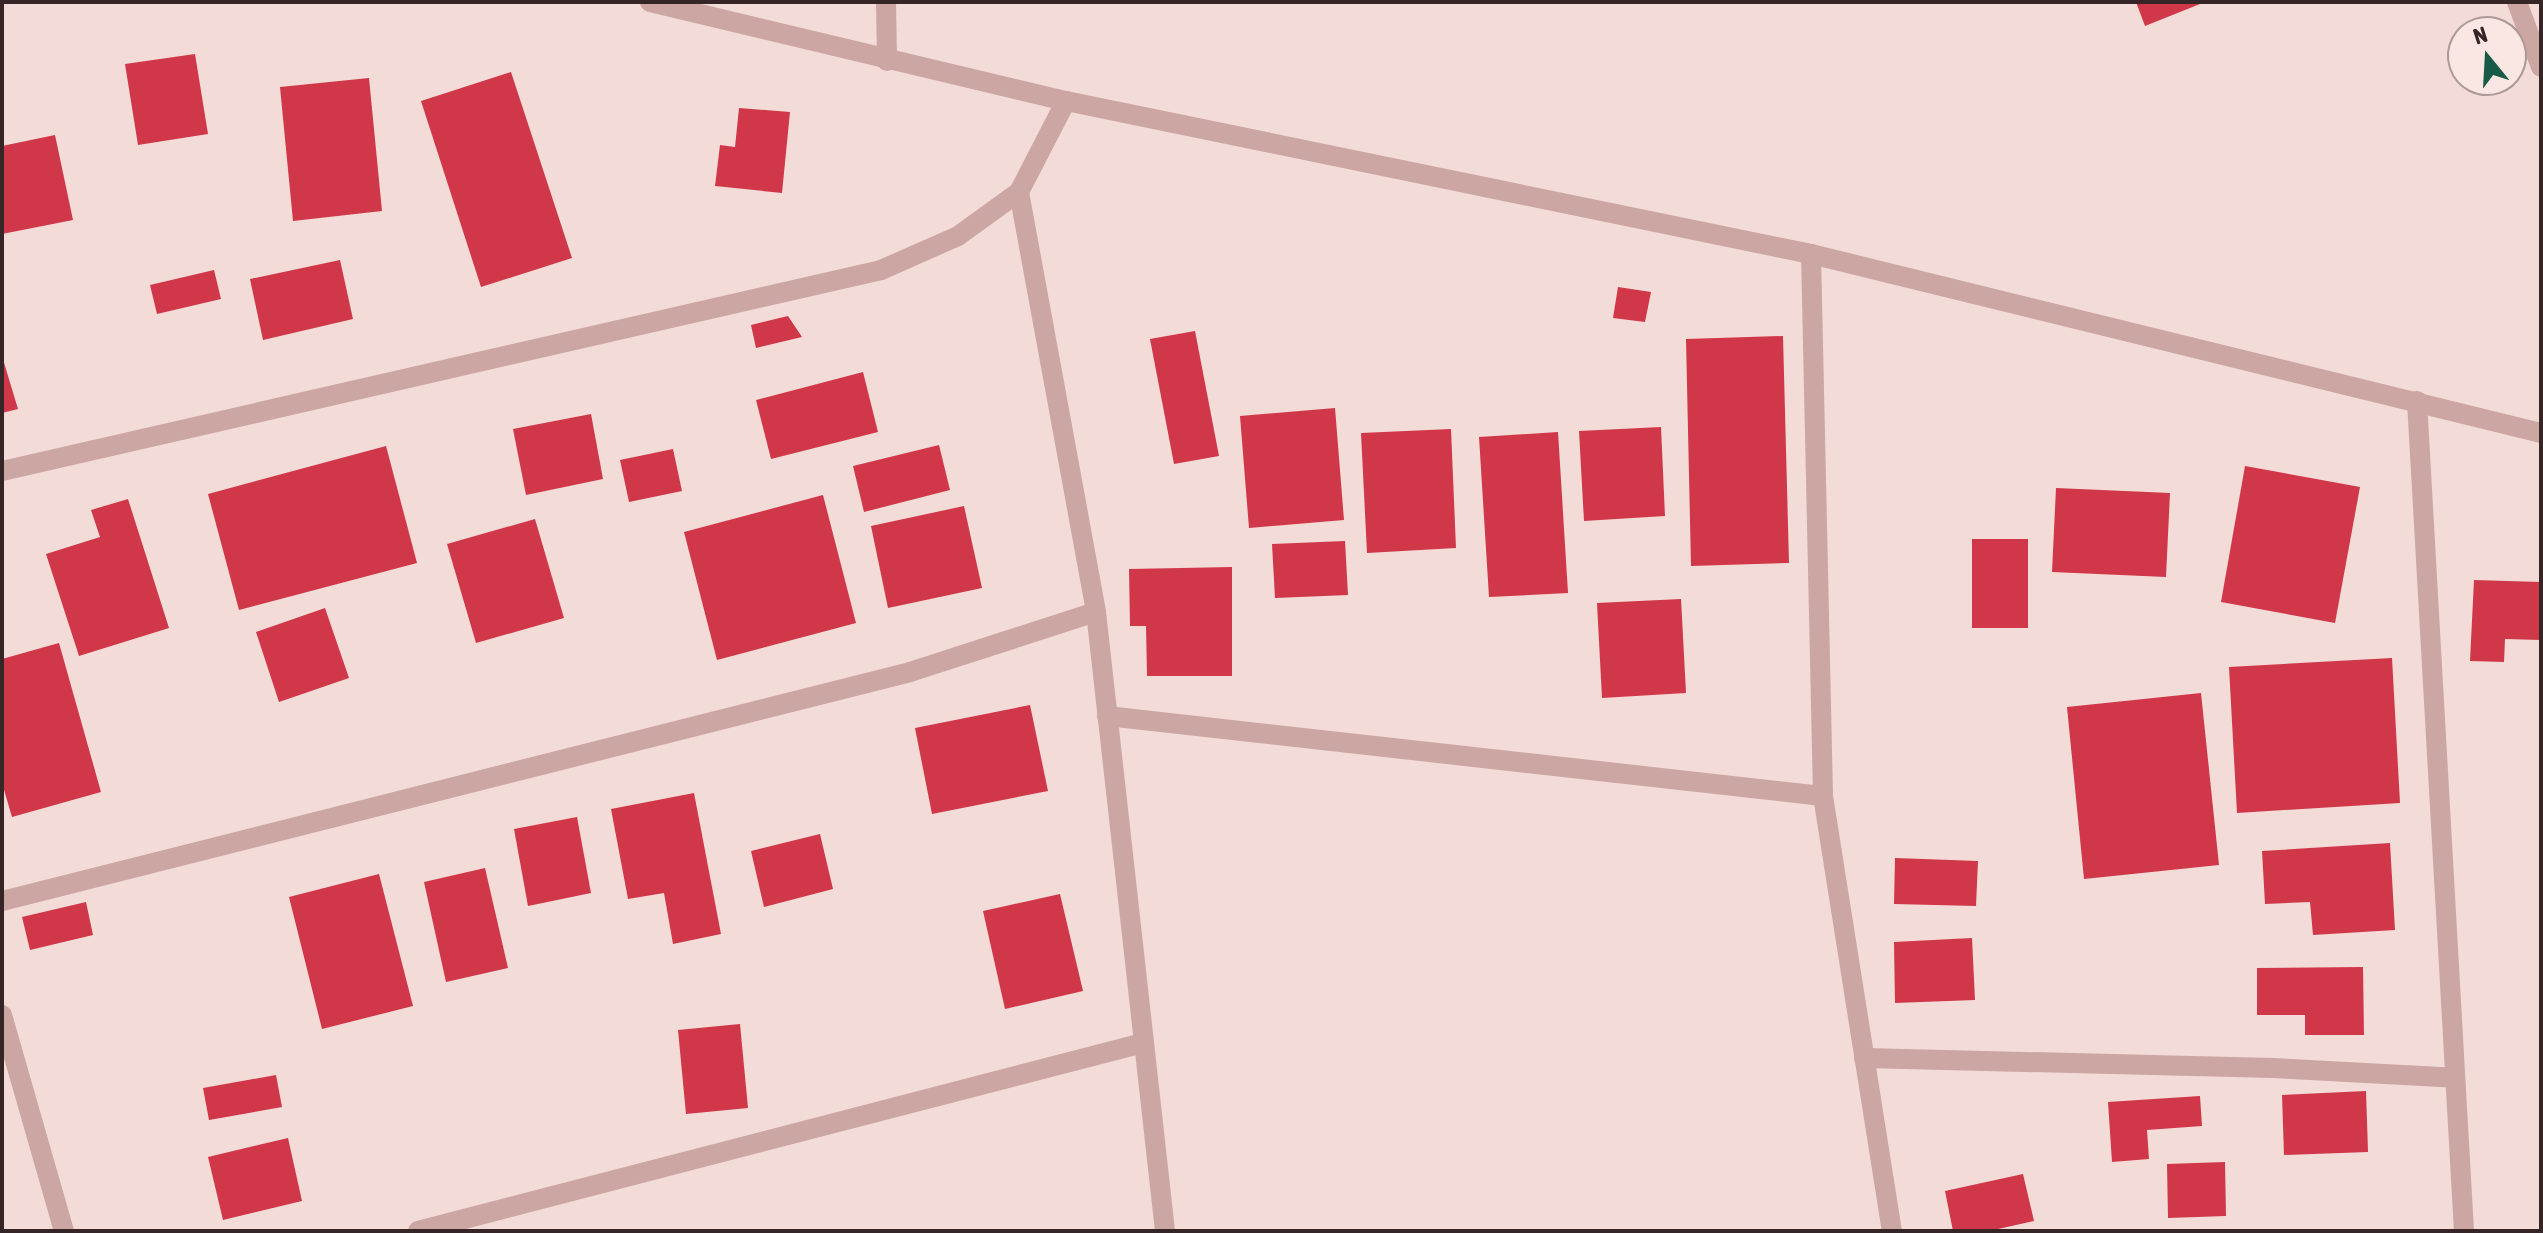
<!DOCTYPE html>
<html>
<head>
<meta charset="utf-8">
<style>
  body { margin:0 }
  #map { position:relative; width:2543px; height:1233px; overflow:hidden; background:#f3dbd7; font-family:"Asap Condensed",sans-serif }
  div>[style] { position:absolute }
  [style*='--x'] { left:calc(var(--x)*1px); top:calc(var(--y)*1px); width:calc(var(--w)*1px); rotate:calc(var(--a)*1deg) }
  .building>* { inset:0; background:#d03749 }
  .minor>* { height:20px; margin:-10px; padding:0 10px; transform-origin:10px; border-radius:10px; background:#cca6a2 }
  .tertiary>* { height:20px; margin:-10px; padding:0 10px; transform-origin:10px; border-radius:10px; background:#cca6a2 }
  span { translate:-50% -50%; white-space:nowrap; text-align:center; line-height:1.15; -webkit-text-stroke:8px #fae7e3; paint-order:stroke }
  .frame { position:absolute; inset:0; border:4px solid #352526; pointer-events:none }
  .north { position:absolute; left:2447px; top:16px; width:80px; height:80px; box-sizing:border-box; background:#fae7e3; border:2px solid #ab9997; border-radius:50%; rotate:342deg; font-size:22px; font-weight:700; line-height:32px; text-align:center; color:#352526 }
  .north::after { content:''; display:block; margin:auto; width:28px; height:36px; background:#175a47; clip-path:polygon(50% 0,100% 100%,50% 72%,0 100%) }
</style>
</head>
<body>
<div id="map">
  <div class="building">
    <i style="clip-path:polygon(2136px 2px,2205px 2px,2145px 26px)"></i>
    <i style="clip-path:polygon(195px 54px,208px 134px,138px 145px,125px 64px)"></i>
    <i style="clip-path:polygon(511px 72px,572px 258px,481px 287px,421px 101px)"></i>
    <i style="clip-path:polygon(369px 78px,382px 211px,293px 221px,280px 87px)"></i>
    <i style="clip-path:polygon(739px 108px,790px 112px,782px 193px,715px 186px,720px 145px,735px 147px)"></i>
    <i style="clip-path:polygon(55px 135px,73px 220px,2px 234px,2px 146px)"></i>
    <i style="clip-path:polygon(340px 260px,353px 319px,263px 340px,250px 279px)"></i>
    <i style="clip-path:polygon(214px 270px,221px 299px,157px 314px,150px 285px)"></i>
    <i style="clip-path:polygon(1618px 287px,1651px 292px,1645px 322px,1613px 318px)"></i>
    <i style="clip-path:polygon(788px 316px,802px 337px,756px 348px,751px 325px)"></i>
    <i style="clip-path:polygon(1195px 331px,1219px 456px,1174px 464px,1150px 339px)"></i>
    <i style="clip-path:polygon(1783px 336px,1789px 563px,1691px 566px,1686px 339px)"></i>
    <i style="clip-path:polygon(2px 356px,18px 409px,2px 413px)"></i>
    <i style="clip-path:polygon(863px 372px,878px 432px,771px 459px,756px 400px)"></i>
    <i style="clip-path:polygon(1335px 408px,1344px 520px,1249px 528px,1240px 416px)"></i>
    <i style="clip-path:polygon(591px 414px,603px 479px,526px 495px,513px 429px)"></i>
    <i style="clip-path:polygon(1661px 427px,1665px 516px,1584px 521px,1579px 431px)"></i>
    <i style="clip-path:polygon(1451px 429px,1456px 548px,1367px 553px,1361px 433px)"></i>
    <i style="clip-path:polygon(1558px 432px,1568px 593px,1489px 597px,1479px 437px)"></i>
    <i style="clip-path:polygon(939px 445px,950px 490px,864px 512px,853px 466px)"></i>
    <i style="clip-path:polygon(386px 446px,417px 563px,239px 610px,208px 494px)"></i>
    <i style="clip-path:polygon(673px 449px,682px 491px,629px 502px,620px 460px)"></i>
    <i style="clip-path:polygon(2245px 466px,2360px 487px,2335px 623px,2221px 602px)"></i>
    <i style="clip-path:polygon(2056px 488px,2170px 493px,2166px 577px,2052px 572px)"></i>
    <i style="clip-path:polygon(823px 495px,856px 623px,717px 660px,684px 532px)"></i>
    <i style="clip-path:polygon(128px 499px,169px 628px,79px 656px,46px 554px,100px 537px,91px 510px)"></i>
    <i style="clip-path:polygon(964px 506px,982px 588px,888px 608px,871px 526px)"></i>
    <i style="clip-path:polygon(535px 519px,564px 618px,476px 643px,447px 544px)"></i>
    <i style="clip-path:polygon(1972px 539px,2028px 539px,2028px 628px,1972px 628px)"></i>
    <i style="clip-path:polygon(1345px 541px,1348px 595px,1275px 598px,1272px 544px)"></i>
    <i style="clip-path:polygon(1232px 567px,1232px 676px,1147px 676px,1146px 626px,1130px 626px,1129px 569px)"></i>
    <i style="clip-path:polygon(2474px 580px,2541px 582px,2541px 640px,2505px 639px,2504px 662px,2470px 661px)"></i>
    <i style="clip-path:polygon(1681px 599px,1686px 693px,1602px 698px,1597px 603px)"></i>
    <i style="clip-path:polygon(325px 608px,349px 678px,279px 702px,256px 632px)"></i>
    <i style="clip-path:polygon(59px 643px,101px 792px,12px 817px,2px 783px,2px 659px)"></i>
    <i style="clip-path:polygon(2392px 658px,2400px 803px,2237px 813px,2229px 667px)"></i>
    <i style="clip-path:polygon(2201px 693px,2219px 865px,2084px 879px,2067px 707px)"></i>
    <i style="clip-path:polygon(1030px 705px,1048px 791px,932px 814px,915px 728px)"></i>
    <i style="clip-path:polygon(694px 793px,721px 934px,673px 944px,664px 893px,628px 899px,611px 809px)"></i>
    <i style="clip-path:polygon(577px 817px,591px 893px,528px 906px,514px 829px)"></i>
    <i style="clip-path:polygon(820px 834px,833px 889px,764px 907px,751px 851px)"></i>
    <i style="clip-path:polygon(2390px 843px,2395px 930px,2313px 935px,2310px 902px,2265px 904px,2262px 851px)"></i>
    <i style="clip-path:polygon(1895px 858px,1978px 861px,1976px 906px,1894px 904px)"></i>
    <i style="clip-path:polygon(485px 868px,508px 968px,446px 982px,424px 882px)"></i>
    <i style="clip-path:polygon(379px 874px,413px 1006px,322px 1029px,289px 897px)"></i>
    <i style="clip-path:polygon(1060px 894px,1083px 991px,1005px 1009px,983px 911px)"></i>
    <i style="clip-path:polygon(86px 902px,93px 935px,30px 950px,22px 917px)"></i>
    <i style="clip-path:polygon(1972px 938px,1975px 1000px,1895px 1003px,1894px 942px)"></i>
    <i style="clip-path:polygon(2363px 967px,2364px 1035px,2305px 1035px,2305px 1015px,2257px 1015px,2257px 968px)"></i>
    <i style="clip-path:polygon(740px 1024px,748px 1108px,686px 1114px,678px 1030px)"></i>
    <i style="clip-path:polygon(276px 1075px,282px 1107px,209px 1120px,203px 1088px)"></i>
    <i style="clip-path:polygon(2366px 1091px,2368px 1152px,2284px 1155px,2282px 1095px)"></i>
    <i style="clip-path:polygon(2200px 1096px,2202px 1126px,2147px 1130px,2149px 1159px,2112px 1162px,2108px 1102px)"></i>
    <i style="clip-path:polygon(288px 1138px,302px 1201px,223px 1220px,208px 1157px)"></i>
    <i style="clip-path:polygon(2225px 1162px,2226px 1216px,2168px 1218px,2167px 1164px)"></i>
    <i style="clip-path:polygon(2023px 1174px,2034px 1221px,1989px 1231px,1953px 1231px,1945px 1191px)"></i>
  </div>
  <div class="minor">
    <i style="--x:886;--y:2;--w:59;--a:89"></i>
    <i style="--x:2517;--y:2;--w:69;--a:69.7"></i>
    <i style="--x:1019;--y:192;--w:427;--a:79.6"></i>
    <i style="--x:1096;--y:612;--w:623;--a:83.64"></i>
    <i style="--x:1811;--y:254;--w:542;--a:88.73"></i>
    <i style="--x:1823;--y:796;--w:440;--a:81"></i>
    <i style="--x:2417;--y:401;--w:831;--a:86.76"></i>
    <i style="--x:2;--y:471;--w:902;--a:-12.88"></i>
    <i style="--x:881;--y:270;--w:84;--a:-23.8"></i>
    <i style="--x:958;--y:236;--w:75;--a:-35.8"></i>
    <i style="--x:1019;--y:192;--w:102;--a:-62.7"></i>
    <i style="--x:1107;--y:716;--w:720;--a:6.38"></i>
    <i style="--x:2;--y:901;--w:936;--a:-14.15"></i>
    <i style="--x:910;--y:672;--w:195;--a:-17.9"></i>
    <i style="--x:2;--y:1015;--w:225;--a:74"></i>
    <i style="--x:1864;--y:1058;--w:409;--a:1.4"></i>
    <i style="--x:2273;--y:1068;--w:182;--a:3.1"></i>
    <i style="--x:418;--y:1231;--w:749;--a:-14.54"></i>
  </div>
  <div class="tertiary">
    <i style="--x:650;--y:2;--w:428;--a:13.4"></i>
    <i style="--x:1066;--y:101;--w:761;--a:11.61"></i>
    <i style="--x:1811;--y:254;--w:752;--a:13.78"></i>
  </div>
  <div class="frame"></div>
  <div class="north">N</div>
</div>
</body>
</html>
